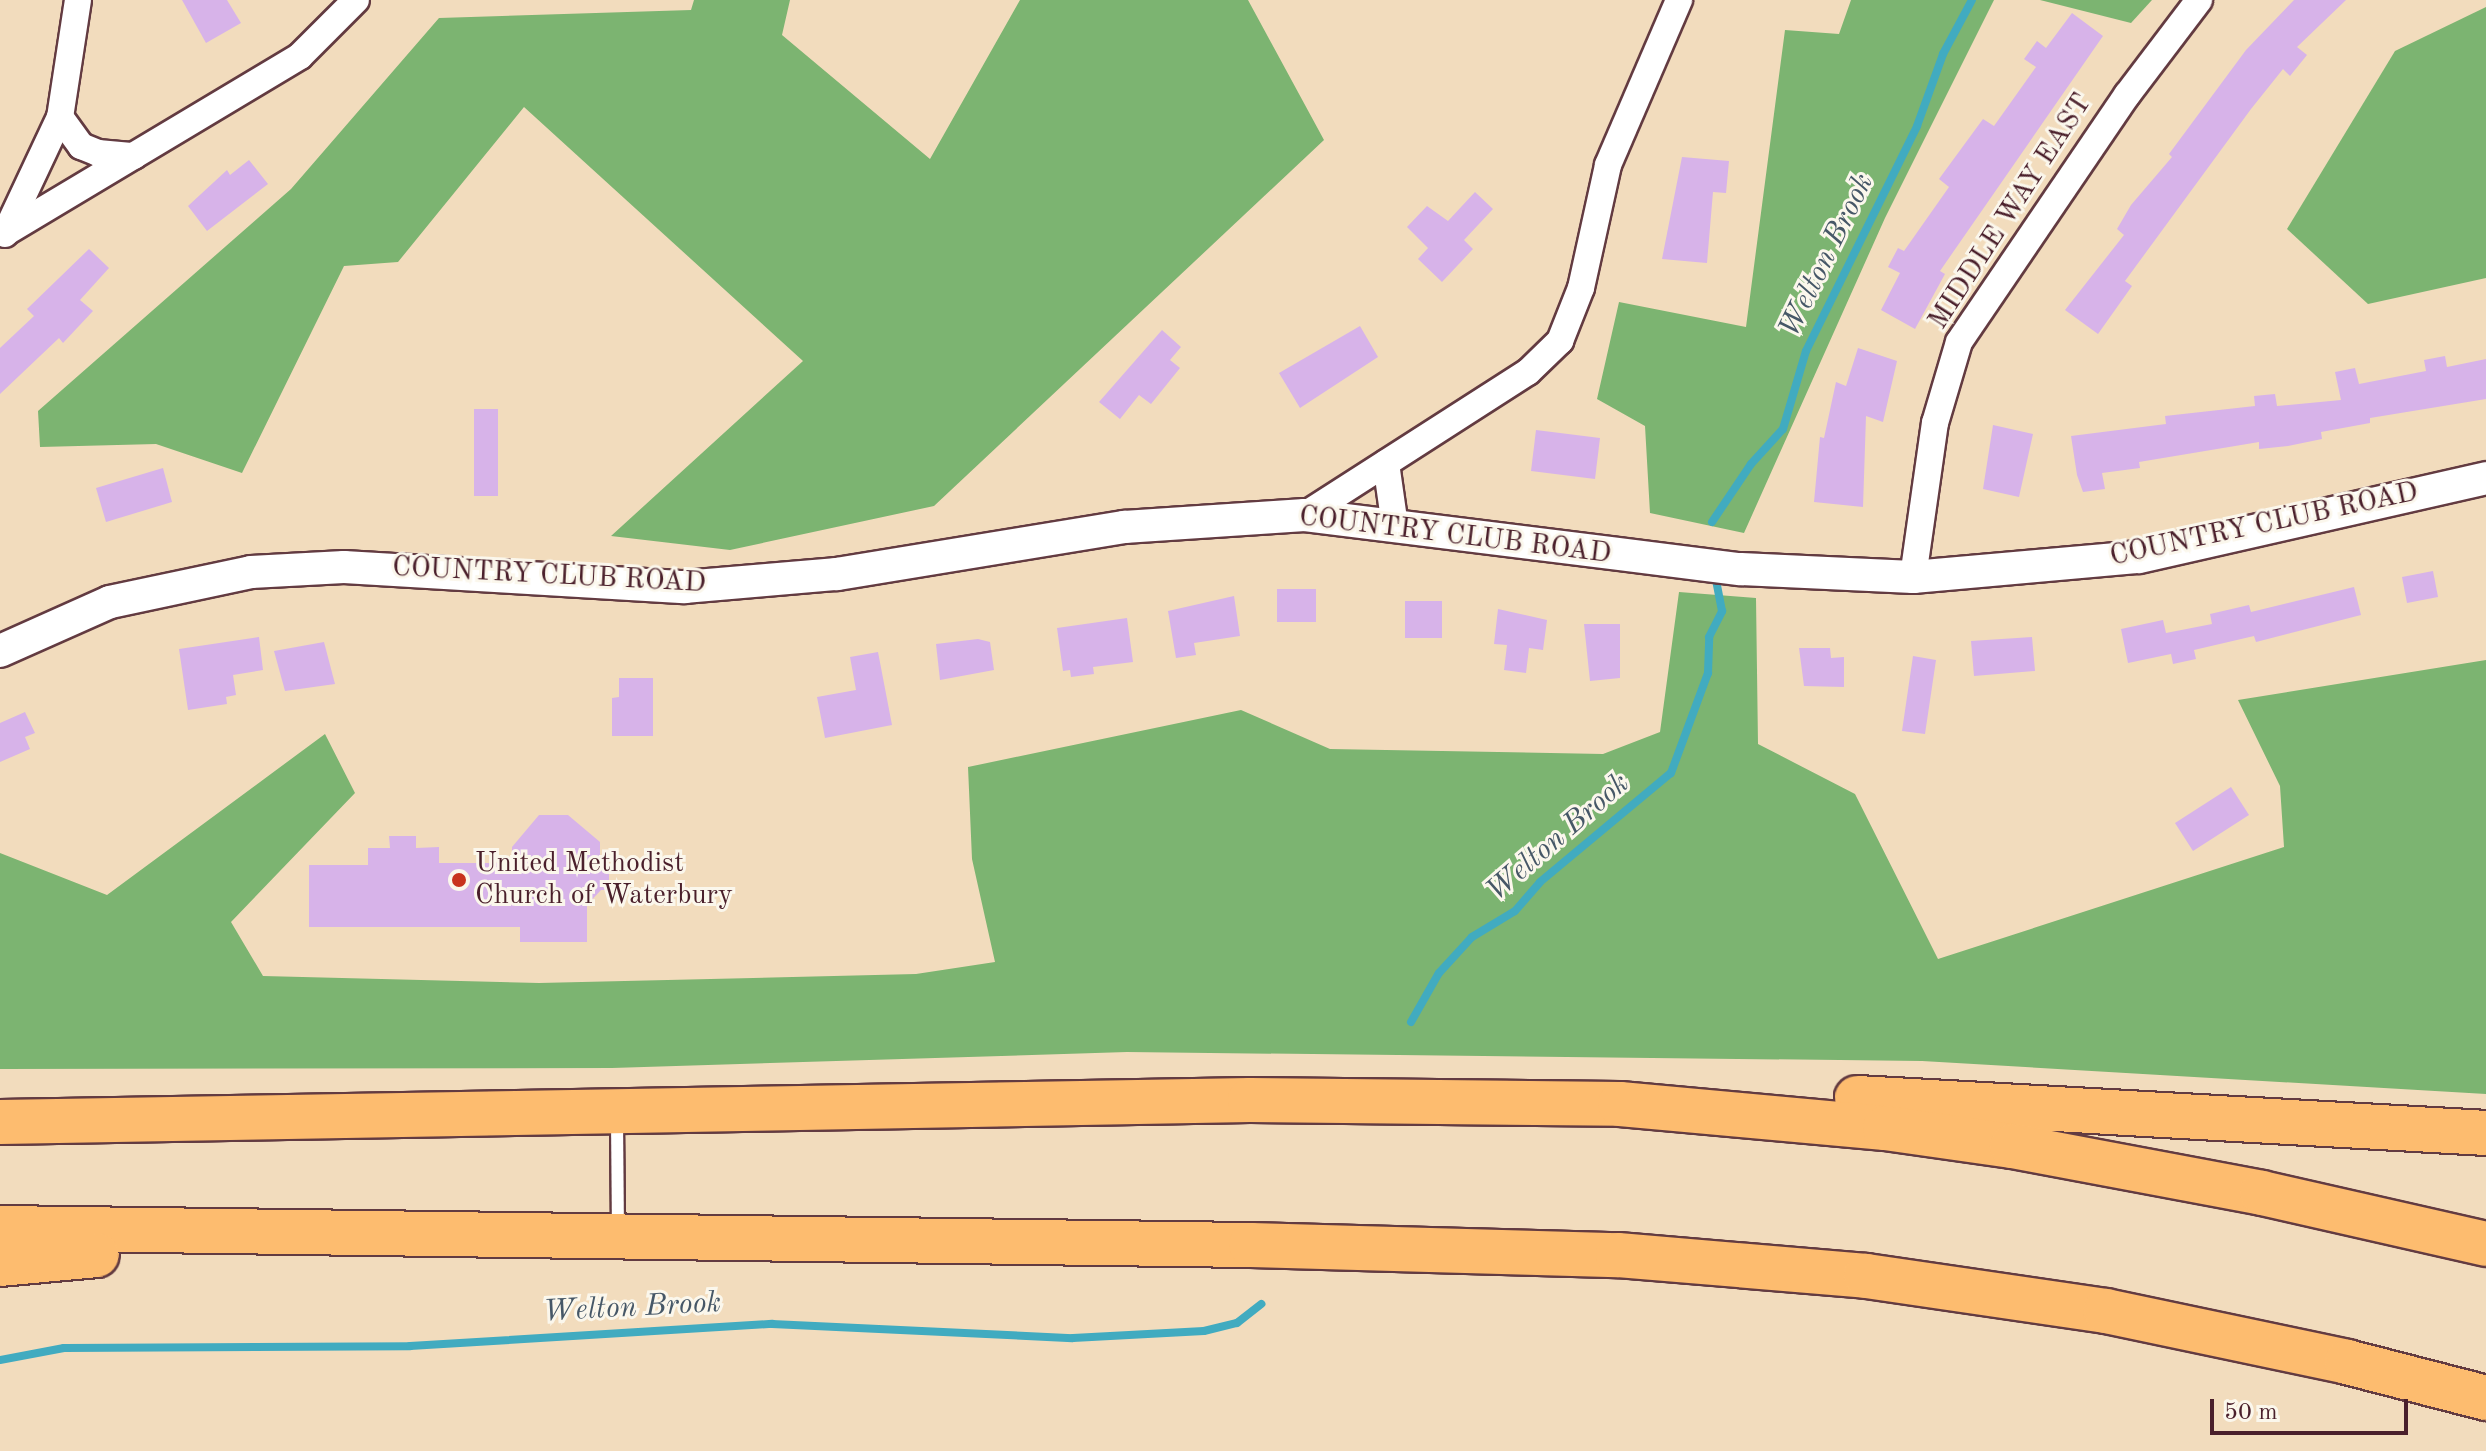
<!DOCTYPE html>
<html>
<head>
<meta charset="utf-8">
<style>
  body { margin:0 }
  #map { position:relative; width:2486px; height:1451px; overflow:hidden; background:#f2dcbd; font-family:"Old Standard TT",serif }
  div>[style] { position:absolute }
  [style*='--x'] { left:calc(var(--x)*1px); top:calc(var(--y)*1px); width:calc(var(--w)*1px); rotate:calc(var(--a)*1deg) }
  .forest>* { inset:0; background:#7cb471 }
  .stream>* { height:8px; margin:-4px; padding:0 4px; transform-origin:4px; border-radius:4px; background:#41abc0 }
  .building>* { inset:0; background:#d7b3e9 }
  .roads { filter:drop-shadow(2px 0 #633b41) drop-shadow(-2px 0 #633b41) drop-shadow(0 2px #633b41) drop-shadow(0 -2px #633b41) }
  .service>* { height:12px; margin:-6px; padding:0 6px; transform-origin:6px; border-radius:6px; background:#fff }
  .minor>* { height:26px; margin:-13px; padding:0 13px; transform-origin:13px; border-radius:13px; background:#fff }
  .tertiary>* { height:32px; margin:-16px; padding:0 16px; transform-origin:16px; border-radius:16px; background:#fff }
  .motorway>* { height:44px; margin:-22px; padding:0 22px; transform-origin:22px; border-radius:22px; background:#fdbc6f }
  .dots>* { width:22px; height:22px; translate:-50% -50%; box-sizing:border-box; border:4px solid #fbf7ec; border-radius:50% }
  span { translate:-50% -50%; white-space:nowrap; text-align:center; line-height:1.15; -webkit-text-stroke:6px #fbf7ec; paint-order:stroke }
  .street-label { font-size:28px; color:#4a1f2b }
  .poi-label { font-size:28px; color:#4a1f2b }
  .left { translate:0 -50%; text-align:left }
  .water-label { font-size:30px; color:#465767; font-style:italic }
  .scale { position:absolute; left:2210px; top:1399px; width:198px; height:36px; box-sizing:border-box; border:4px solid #4a1f2b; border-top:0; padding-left:10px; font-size:24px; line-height:28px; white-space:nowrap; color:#4a1f2b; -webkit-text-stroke:6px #fbf7ec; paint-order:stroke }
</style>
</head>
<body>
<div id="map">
  <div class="forest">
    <i style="clip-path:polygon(694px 0,790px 0,782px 35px,930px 159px,1020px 0,1248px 0,1324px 140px,934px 506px,730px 550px,611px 536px,803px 361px,524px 107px,398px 262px,344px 266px,242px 473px,156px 444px,40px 447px,38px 411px,291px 189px,439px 18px,691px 10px)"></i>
    <i style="clip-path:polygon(1851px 0,1994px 0,1885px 218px,1744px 533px,1650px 513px,1645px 426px,1597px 399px,1619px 302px,1746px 327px,1785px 30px,1839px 34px)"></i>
    <i style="clip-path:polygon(2040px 0,2152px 0,2131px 23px)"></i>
    <i style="clip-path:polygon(2486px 7px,2486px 278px,2368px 304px,2287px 229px,2395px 51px)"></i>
    <i style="clip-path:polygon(1679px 592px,1756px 598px,1758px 744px,1855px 794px,1938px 959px,2284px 847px,2280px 786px,2238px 700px,2486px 660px,2486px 1094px,1922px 1061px,1127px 1052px,612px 1068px,0 1069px,0 853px,107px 895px,325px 734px,355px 793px,231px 922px,263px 976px,539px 983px,916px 974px,995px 962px,972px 859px,968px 767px,1241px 710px,1330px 749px,1603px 754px,1660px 732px)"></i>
  </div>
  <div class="stream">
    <i style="--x:1712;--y:522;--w:70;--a:-56.1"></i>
    <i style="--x:1751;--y:464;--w:47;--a:-47.6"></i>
    <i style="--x:1783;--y:429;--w:81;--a:-73.6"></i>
    <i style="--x:1806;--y:351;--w:251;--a:-63.7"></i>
    <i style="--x:1917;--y:126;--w:77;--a:-70.1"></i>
    <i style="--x:1943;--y:54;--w:61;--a:-61.8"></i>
    <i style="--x:1411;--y:1022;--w:56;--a:-60.3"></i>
    <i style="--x:1439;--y:973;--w:49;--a:-47.5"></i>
    <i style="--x:1472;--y:937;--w:50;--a:-31.2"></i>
    <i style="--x:1515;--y:911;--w:38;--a:-49"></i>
    <i style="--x:1540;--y:882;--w:170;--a:-39.8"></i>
    <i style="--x:1671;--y:773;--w:107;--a:-69.7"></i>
    <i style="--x:1708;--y:673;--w:36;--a:-88"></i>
    <i style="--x:1709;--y:637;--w:29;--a:-63"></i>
    <i style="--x:1722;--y:611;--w:32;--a:-101"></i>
    <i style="--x:0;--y:1360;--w:65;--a:-10.6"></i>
    <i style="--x:64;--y:1348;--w:346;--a:-0.3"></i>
    <i style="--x:410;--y:1346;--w:363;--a:-3.5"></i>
    <i style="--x:772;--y:1324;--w:301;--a:2.7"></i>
    <i style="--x:1073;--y:1338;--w:131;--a:-3.1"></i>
    <i style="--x:1204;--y:1331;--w:34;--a:-14"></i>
    <i style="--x:1237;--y:1323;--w:31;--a:-38"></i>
  </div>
  <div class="building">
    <i style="clip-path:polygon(182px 0,227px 0,241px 23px,206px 43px)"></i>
    <i style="clip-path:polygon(2294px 0,2346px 0,2297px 47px,2307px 55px,2290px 76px,2283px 69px,2251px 109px,2125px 281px,2132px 286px,2098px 334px,2065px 310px,2124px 235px,2117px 229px,2131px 205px,2172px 157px,2169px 154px,2246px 50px)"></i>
    <i style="clip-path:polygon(2072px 13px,2103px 36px,1940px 271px,1945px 274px,1915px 329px,1881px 310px,1900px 273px,1888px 267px,1898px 248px,1904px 251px,1949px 187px,1939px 179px,1983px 119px,1994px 126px,2036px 67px,2024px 59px,2037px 41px,2046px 48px)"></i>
    <i style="clip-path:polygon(1682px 157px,1729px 161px,1726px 193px,1713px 192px,1707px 263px,1662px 259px)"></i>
    <i style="clip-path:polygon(249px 160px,268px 184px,207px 231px,188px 206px,227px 170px,230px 175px)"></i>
    <i style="clip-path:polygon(1475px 192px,1493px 209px,1464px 240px,1473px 249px,1442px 282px,1418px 259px,1428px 248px,1407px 227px,1427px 206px,1448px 221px)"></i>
    <i style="clip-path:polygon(89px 249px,109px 268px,80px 300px,93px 311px,63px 343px,59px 338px,0 394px,0 348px,34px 316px,27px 309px)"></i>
    <i style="clip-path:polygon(1360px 326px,1378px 357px,1300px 408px,1279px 373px)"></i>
    <i style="clip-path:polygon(1162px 330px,1181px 347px,1170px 360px,1180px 368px,1151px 404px,1139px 395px,1120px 419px,1099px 402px)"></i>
    <i style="clip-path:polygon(1858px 348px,1897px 361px,1883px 422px,1866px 416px,1863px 507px,1814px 502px,1820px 437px,1824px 438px,1836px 382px,1846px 386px)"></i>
    <i style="clip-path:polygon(2445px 356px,2447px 367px,2486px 359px,2486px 399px,2370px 418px,2370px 423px,2321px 432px,2322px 439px,2288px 446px,2259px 449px,2259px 442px,2139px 462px,2140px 468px,2102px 473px,2105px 489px,2083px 492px,2077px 475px,2071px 436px,2166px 424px,2165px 416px,2255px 406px,2254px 396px,2275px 394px,2277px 406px,2341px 400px,2335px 372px,2355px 368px,2359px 384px,2426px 371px,2424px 360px)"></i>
    <i style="clip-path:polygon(474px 409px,498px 409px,498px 496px,474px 496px)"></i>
    <i style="clip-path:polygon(1993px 425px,2033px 434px,2019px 497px,1983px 489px)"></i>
    <i style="clip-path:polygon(1536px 430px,1600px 438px,1595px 479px,1531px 471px)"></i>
    <i style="clip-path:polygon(163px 468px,172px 502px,106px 522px,96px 488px)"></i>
    <i style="clip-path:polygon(2433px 571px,2438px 597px,2407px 603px,2402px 577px)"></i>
    <i style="clip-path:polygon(2354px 587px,2361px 615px,2256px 642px,2254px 636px,2194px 650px,2196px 659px,2173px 664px,2171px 654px,2128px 663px,2121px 629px,2163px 620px,2166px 633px,2212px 624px,2210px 614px,2249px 605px,2251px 612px)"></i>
    <i style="clip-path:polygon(1277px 589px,1316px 589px,1316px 622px,1277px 622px)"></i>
    <i style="clip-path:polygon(1234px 596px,1240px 636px,1194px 643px,1196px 655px,1176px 658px,1168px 611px)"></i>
    <i style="clip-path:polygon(1405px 601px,1442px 601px,1442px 638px,1405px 638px)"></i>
    <i style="clip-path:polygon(1498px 609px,1547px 620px,1543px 650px,1529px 648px,1526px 673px,1504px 670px,1507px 645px,1494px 644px)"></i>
    <i style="clip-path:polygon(1127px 618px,1133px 662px,1093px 667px,1094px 674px,1071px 677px,1070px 670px,1063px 671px,1057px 628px)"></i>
    <i style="clip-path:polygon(1584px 624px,1620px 624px,1620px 678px,1590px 681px)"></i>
    <i style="clip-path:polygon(259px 637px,263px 670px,233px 675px,236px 695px,226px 697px,227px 704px,188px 710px,179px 649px)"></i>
    <i style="clip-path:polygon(2032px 637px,2035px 671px,1974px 676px,1971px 641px)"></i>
    <i style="clip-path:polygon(978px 639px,990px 642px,994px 670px,940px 680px,936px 644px)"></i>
    <i style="clip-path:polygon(324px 642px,335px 684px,285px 691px,274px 651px)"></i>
    <i style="clip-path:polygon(1799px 648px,1830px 648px,1831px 658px,1844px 657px,1844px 687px,1804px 686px)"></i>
    <i style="clip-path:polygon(878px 652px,892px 725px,825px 738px,817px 697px,856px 690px,850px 657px)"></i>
    <i style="clip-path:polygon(1913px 656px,1936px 660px,1925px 734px,1902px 731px)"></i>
    <i style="clip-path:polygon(619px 678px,653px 678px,653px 736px,612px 736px,612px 698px,619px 697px)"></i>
    <i style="clip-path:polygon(25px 712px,35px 733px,25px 737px,30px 749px,0 762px,0 723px)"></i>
    <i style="clip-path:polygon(2231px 787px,2249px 815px,2193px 851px,2175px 823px)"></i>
    <i style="clip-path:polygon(539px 815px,568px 815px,600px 842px,600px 870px,609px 870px,609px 890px,601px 890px,587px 905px,587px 942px,520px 942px,520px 927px,309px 927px,309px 865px,368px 865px,368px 848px,390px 848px,389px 836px,416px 836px,416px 848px,439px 847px,439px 863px,512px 863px,512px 847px)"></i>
  </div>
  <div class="roads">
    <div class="service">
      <i style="--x:617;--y:1119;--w:110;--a:89.5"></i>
    </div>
    <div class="minor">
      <i style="--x:78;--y:0;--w:118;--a:98.7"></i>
      <i style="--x:60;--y:117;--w:36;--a:54"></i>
      <i style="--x:81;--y:146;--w:18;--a:22"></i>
      <i style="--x:98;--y:153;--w:36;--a:5"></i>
      <i style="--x:8;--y:231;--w:340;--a:-30.9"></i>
      <i style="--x:300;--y:56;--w:79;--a:-45"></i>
      <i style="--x:5;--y:234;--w:129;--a:-64.8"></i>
      <i style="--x:1386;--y:463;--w:64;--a:81.9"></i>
      <i style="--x:1305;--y:515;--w:265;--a:-32.7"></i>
      <i style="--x:1528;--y:372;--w:45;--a:-44.1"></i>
      <i style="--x:1560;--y:341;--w:57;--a:-68.4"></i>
      <i style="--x:1581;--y:288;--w:126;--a:-77.6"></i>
      <i style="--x:1608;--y:165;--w:180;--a:-66.7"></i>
      <i style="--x:1913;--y:577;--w:156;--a:-81.9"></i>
      <i style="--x:1935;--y:423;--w:84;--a:-73.5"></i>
      <i style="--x:1959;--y:342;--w:299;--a:-55.8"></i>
      <i style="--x:2127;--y:95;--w:119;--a:-52.8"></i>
    </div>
    <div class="tertiary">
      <i style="--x:0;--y:651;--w:120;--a:-24"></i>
      <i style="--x:110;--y:602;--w:144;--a:-12"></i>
      <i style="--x:251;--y:572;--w:93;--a:-3.1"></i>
      <i style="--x:344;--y:567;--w:341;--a:3.4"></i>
      <i style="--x:684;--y:587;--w:154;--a:-4.9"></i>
      <i style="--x:837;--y:574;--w:291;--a:-9.3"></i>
      <i style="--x:1124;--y:527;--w:181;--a:-3.8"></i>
      <i style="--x:1305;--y:515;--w:439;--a:7.1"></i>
      <i style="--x:1741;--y:569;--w:172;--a:2.7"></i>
      <i style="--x:1913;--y:577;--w:227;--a:-5.1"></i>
      <i style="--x:2139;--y:557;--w:356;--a:-12.8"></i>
    </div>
    <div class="motorway">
      <i style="--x:1857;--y:1098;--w:630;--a:3.18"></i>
      <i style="--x:0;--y:1122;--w:1250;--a:-1.01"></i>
      <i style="--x:1250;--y:1100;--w:370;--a:0.6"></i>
      <i style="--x:1620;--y:1104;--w:266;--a:5.2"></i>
      <i style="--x:1885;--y:1128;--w:128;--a:8.1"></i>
      <i style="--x:2012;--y:1146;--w:254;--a:10.6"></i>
      <i style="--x:2262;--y:1193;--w:230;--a:12.8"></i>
      <i style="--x:0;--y:1228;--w:1251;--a:0.78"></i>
      <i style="--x:1251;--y:1245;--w:367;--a:1.6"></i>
      <i style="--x:1618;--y:1255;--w:249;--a:4.8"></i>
      <i style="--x:1866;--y:1276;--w:243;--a:8.3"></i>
      <i style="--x:2106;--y:1311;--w:246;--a:11.9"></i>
      <i style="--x:2347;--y:1362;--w:144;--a:14.5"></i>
      <i style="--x:0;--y:1264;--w:97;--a:-5.3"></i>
    </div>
  </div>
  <div class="dots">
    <i style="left:459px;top:880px;background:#c8321e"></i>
  </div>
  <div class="street-label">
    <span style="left:2011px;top:212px;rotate:-57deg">MIDDLE WAY EAST</span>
    <span style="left:2264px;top:525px;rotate:-12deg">COUNTRY CLUB ROAD</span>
    <span style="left:1455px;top:536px;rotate:7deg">COUNTRY CLUB ROAD</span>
    <span style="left:549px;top:576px;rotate:3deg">COUNTRY CLUB ROAD</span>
  </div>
  <div class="poi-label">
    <span class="left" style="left:475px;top:880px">United Methodist<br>Church of Waterbury</span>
  </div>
  <div class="water-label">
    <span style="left:1827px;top:256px;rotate:-64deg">Welton Brook</span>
    <span style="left:1558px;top:838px;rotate:-41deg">Welton Brook</span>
    <span style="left:632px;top:1308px;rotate:-3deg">Welton Brook</span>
  </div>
  <div class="scale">50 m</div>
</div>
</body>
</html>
